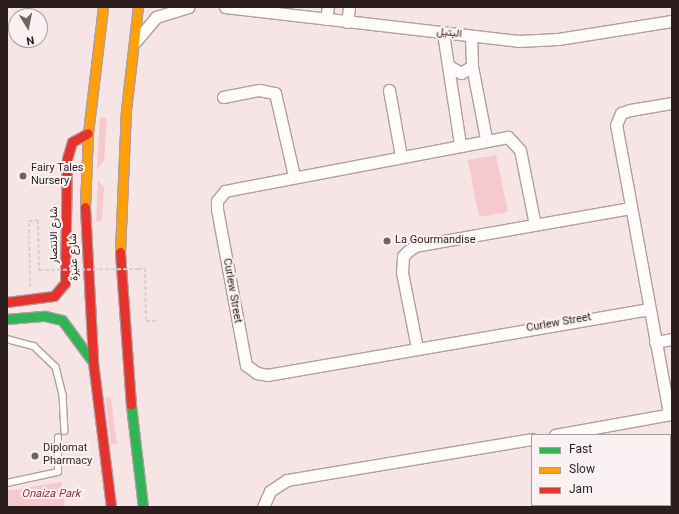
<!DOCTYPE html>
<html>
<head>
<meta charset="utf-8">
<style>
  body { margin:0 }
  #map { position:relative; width:679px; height:514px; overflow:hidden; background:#f7e5e6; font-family:Georgia,Vazirmatn,serif }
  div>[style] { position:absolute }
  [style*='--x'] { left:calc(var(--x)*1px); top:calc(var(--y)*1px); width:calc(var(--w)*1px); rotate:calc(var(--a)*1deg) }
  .green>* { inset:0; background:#f6c9cd }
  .path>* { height:2px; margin-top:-1px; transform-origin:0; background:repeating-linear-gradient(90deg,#d6d0d1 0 4px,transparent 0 6px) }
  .roads { filter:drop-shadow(1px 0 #ae9fa0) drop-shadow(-1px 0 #ae9fa0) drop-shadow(0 1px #ae9fa0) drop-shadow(0 -1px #ae9fa0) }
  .lane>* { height:5.5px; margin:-2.75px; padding:0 2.75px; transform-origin:2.75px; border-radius:2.75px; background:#fefbfb }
  .street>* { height:11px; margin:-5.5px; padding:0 5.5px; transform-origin:5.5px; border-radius:5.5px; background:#fefbfb }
  .fast>* { height:9px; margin:-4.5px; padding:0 4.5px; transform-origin:4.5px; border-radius:4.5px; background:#30b455 }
  .slow>* { height:9px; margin:-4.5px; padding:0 4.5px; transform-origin:4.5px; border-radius:4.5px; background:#ff9f0a }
  .jam>* { height:9px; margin:-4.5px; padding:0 4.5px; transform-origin:4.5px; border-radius:4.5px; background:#e5322d }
  .path-bridge>* { height:2px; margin-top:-1px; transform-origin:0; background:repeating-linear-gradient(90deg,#d6d0d1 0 4px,transparent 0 6px) }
  .dots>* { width:11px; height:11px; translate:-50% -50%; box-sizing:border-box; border:2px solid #faf1f2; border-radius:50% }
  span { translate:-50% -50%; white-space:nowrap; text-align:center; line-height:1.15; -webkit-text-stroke:4px #faf1f2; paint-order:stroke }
  .street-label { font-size:11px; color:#2c1d1e }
  .poi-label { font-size:11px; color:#2c1d1e }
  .left { translate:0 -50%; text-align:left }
  .park-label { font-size:11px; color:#912c40; font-style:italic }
  .frame { position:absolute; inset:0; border:8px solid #2c1d1e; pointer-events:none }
  .legend { position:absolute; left:531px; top:434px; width:140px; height:72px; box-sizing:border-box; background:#faf1f2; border:1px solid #a89c9d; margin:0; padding:5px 7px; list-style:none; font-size:12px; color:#2c1d1e }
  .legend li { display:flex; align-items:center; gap:8px; height:20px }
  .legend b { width:20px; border:1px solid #a89c9d }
  .north { position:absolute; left:8px; top:8px; width:40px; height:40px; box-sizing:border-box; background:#faf1f2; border:1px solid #a89c9d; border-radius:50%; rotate:170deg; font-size:11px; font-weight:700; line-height:16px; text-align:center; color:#2c1d1e }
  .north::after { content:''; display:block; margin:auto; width:14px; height:18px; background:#736364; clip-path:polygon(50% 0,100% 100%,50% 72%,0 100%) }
</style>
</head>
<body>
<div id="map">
  <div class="green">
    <i style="clip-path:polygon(100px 117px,107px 118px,104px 161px,97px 170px)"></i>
    <i style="clip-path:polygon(496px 155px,508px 212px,479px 217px,468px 160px)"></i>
    <i style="clip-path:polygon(98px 180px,104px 187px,102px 221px,96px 222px)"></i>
    <i style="clip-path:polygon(105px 397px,111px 398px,117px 444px,111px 445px)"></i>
    <i style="clip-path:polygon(61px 482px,65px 507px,7px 507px,7px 491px)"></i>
  </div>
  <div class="path">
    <i style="--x:139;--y:269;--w:6;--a:-9"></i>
    <i style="--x:145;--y:268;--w:53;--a:88.9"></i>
    <i style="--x:146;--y:321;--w:12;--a:0"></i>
    <i style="--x:30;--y:287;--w:66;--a:-90.9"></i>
    <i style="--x:29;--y:221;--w:9;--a:-6"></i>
    <i style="--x:38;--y:220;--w:50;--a:88.9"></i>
  </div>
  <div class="roads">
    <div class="lane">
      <i style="--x:7;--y:339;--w:28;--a:15"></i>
      <i style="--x:34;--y:346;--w:30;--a:44"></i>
      <i style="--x:56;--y:367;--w:29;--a:76"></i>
      <i style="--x:63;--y:395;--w:36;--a:87"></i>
      <i style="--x:7;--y:483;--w:52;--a:-12.2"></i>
      <i style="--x:58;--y:472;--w:34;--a:-90"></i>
    </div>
    <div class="street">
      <i style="--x:225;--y:7;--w:295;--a:6.6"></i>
      <i style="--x:518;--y:41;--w:40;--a:-2.9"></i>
      <i style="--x:558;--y:39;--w:115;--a:-9"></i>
      <i style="--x:326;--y:19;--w:12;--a:-81"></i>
      <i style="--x:347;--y:22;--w:15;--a:-82"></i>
      <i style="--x:443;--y:33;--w:112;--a:81.3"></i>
      <i style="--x:471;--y:36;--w:30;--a:88"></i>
      <i style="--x:472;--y:66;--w:74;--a:79.1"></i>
      <i style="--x:136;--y:41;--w:31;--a:-50"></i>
      <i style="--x:156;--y:17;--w:34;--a:-17"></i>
      <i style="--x:449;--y:66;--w:14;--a:30"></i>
      <i style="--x:461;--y:73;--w:13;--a:-32"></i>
      <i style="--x:389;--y:90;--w:67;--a:79.7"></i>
      <i style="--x:223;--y:97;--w:37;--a:-11"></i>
      <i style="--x:259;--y:90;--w:16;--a:11"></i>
      <i style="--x:275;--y:93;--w:85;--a:77.1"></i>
      <i style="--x:535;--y:225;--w:76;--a:-101.3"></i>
      <i style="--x:520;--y:150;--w:18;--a:-133"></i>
      <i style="--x:508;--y:137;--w:288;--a:169.2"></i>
      <i style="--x:225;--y:191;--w:13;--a:129"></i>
      <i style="--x:217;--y:201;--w:8;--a:90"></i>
      <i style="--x:217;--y:209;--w:159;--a:79.5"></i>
      <i style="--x:246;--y:365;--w:14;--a:36"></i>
      <i style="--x:257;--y:373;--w:10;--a:11"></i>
      <i style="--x:267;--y:375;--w:388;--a:-9.8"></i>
      <i style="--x:655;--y:342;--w:17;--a:-10"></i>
      <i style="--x:417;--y:348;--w:77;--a:-101.2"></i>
      <i style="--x:402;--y:272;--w:16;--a:-86"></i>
      <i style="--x:403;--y:256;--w:7;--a:-45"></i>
      <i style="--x:408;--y:251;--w:9;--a:-36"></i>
      <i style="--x:415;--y:246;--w:219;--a:-10"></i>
      <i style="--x:669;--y:413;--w:293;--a:-100.4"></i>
      <i style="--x:616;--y:125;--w:13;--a:-67"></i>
      <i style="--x:621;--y:113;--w:9;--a:-18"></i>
      <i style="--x:630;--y:110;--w:43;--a:-9.5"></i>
      <i style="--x:555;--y:435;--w:119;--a:-10.2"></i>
      <i style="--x:569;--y:505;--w:2;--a:63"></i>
      <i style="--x:263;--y:507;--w:17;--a:-66"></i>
      <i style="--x:270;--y:491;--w:20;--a:-33"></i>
      <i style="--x:287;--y:480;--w:248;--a:-9.5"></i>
    </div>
    <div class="fast">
      <i style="--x:7;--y:319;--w:38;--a:-5"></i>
      <i style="--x:45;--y:316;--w:17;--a:13"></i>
      <i style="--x:62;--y:320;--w:52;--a:53.6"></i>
      <i style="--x:131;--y:405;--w:103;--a:83.3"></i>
    </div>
    <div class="slow">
      <i style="--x:85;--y:207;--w:74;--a:-87.7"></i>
      <i style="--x:88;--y:133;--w:127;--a:-83.2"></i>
      <i style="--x:120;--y:252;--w:142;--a:-87.6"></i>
      <i style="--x:126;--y:110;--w:104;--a:-83.4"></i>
    </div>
    <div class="jam">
      <i style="--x:85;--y:207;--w:155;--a:87"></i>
      <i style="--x:93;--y:362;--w:146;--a:82.9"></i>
      <i style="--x:120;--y:252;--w:153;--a:85.9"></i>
      <i style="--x:7;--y:302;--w:47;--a:-7.3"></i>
      <i style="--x:54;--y:296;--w:17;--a:-50"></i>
      <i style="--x:65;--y:283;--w:124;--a:-89.1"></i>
      <i style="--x:67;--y:159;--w:18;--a:-74"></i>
      <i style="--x:72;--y:142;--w:18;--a:-29"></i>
    </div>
  </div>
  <div class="path-bridge">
    <i style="--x:39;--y:270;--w:100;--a:-0.6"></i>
  </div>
  <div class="dots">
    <i style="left:23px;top:176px;background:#736364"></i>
    <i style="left:387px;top:241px;background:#736364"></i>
    <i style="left:35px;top:456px;background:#736364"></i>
  </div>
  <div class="street-label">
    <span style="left:449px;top:34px;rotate:6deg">البتيل</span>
    <span style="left:55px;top:235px;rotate:-90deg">شارع الانتصار</span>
    <span style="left:75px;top:257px;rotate:-92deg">شارع عنيزة</span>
    <span style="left:231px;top:291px;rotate:80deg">Curlew Street</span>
    <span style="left:559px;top:324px;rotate:-10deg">Curlew Street</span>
  </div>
  <div class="poi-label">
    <span class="left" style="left:31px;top:176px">Fairy Tales<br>Nursery</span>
    <span class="left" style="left:395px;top:241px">La Gourmandise</span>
    <span class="left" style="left:43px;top:456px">Diplomat<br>Pharmacy</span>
  </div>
  <div class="park-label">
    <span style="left:51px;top:495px">Onaiza Park</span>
  </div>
  <div class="frame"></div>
  <ul class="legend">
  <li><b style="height:5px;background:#30b455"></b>Fast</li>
  <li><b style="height:5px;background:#ff9f0a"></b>Slow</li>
  <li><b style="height:5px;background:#e5322d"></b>Jam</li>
  </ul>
  <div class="north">N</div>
</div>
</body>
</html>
